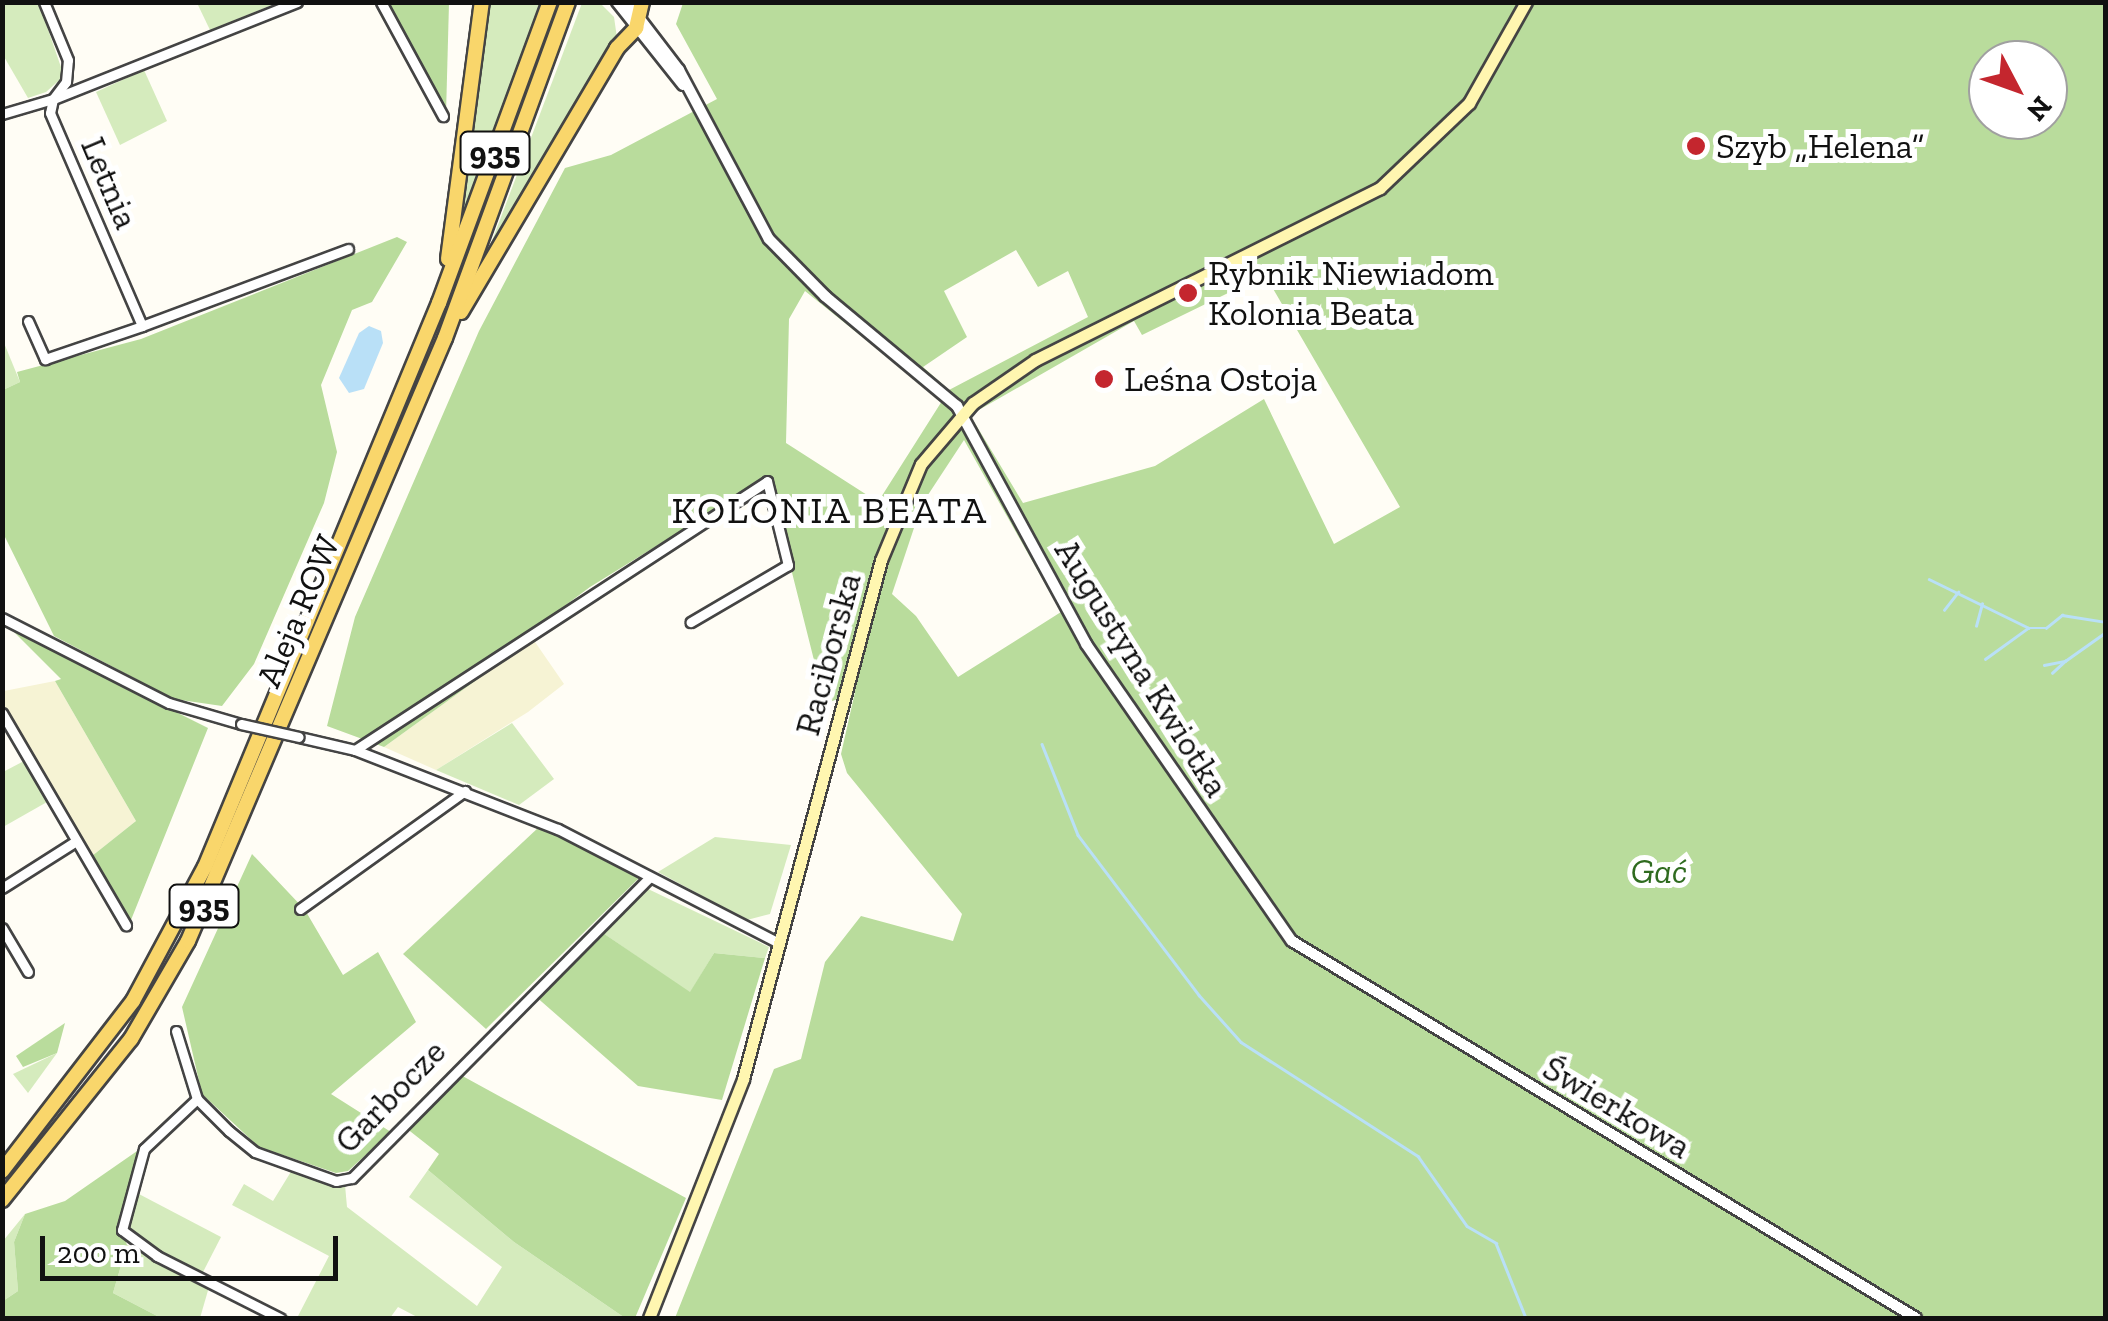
<!DOCTYPE html>
<html>
<head>
<meta charset="utf-8">
<style>
  body { margin:0 }
  #map { position:relative; width:2108px; height:1321px; overflow:hidden; background:#fffdf5; font-family:"Zilla Slab",serif }
  div>[style] { position:absolute }
  [style*='--x'] { left:calc(var(--x)*1px); top:calc(var(--y)*1px); width:calc(var(--w)*1px); rotate:calc(var(--a)*1deg) }
  .farmland>* { inset:0; background:#f6f3d4 }
  .green>* { inset:0; background:#d5ebbd }
  .forest>* { inset:0; background:#b9dc9c }
  .water>* { inset:0; background:#b9e0f7 }
  .stream>* { height:2.5px; margin:-1.25px; padding:0 1.25px; transform-origin:1.25px; border-radius:1.25px; background:#b9e0f7 }
  .roads { filter:drop-shadow(2px 0 #444) drop-shadow(-2px 0 #444) drop-shadow(0 2px #444) drop-shadow(0 -2px #444) }
  .minor>* { height:9px; margin:-4.5px; padding:0 4.5px; transform-origin:4.5px; border-radius:4.5px; background:#fff }
  .tertiary>* { height:10px; margin:-5px; padding:0 5px; transform-origin:5px; border-radius:5px; background:#fff }
  .secondary>* { height:11px; margin:-5.5px; padding:0 5.5px; transform-origin:5.5px; border-radius:5.5px; background:#fff6b0 }
  .primary>* { height:14px; margin:-7px; padding:0 7px; transform-origin:7px; border-radius:7px; background:#f9d66b }
  .bridges { filter:drop-shadow(2px 0 #444) drop-shadow(-2px 0 #444) drop-shadow(0 2px #444) drop-shadow(0 -2px #444) }
  .minor-bridge>* { height:9px; margin:-4.5px; padding:0 4.5px; transform-origin:4.5px; border-radius:4.5px; background:#fff }
  .dots>* { width:28px; height:28px; translate:-50% -50%; box-sizing:border-box; border:5px solid #fff; border-radius:50% }
  span { translate:-50% -50%; white-space:nowrap; text-align:center; line-height:1.15; -webkit-text-stroke:10px #fff; paint-order:stroke }
  .shield-label span { padding:2px 8px; background:#fff; border:2px solid; border-radius:8px; -webkit-text-stroke-width:0 }
  .shield-label { font-size:32px; color:#111; font-weight:700 }
  .poi-label { font-size:35px; color:#111 }
  .left { translate:0 -50%; text-align:left }
  .street-label { font-size:35px; color:#111 }
  .park-label { font-size:35px; color:#2f6b1f; font-style:italic }
  .neighbourhood-label { font-size:38px; color:#111; letter-spacing:2.5px }
  .frame { position:absolute; inset:0; border:5px solid #111; pointer-events:none }
  .north { position:absolute; left:1968px; top:40px; width:100px; height:100px; box-sizing:border-box; background:#fff; border:2px solid #a0a0a0; border-radius:50%; rotate:131deg; font-size:28px; font-weight:700; line-height:40px; text-align:center; color:#111 }
  .north::after { content:''; display:block; margin:auto; width:35px; height:45px; background:#c4262e; clip-path:polygon(50% 0,100% 100%,50% 72%,0 100%) }
  .scale { position:absolute; left:40px; top:1236px; width:298px; height:45px; box-sizing:border-box; border:5px solid #111; border-top:0; padding-left:12px; font-size:30px; line-height:35px; white-space:nowrap; color:#111; -webkit-text-stroke:8px #fff; paint-order:stroke }
</style>
</head>
<body>
<div id="map">
  <div class="farmland">
    <i style="clip-path:polygon(533px 639px,564px 684px,528px 712px,436px 770px,384px 747px)"></i>
    <i style="clip-path:polygon(55px 681px,136px 821px,92px 856px,3px 706px,4px 691px)"></i>
  </div>
  <div class="green">
    <i style="clip-path:polygon(3px 3px,39px 3px,64px 76px,46px 92px,28px 98px,3px 55px)"></i>
    <i style="clip-path:polygon(197px 3px,277px 3px,210px 30px)"></i>
    <i style="clip-path:polygon(488px 3px,540px 3px,457px 235px)"></i>
    <i style="clip-path:polygon(582px 3px,600px 3px,614px 17px,617px 38px,479px 275px)"></i>
    <i style="clip-path:polygon(144px 70px,167px 121px,120px 145px,96px 92px)"></i>
    <i style="clip-path:polygon(2px 338px,20px 382px,3px 390px,2px 390px)"></i>
    <i style="clip-path:polygon(512px 723px,554px 779px,519px 805px,436px 770px)"></i>
    <i style="clip-path:polygon(24px 761px,47px 802px,3px 827px,3px 772px)"></i>
    <i style="clip-path:polygon(715px 837px,791px 845px,770px 914px,747px 920px,658px 872px)"></i>
    <i style="clip-path:polygon(646px 888px,769px 947px,765px 958px,714px 953px,690px 993px,600px 931px)"></i>
    <i style="clip-path:polygon(57px 1053px,28px 1093px,13px 1074px)"></i>
    <i style="clip-path:polygon(292px 1170px,345px 1185px,347px 1207px,477px 1306px,502px 1267px,409px 1197px,428px 1170px,514px 1242px,625px 1318px,419px 1318px,398px 1307px,390px 1318px,289px 1318px,278px 1313px,297px 1318px,329px 1256px,232px 1205px,244px 1184px,273px 1201px)"></i>
    <i style="clip-path:polygon(137px 1193px,221px 1237px,202px 1274px,133px 1239px,125px 1229px)"></i>
    <i style="clip-path:polygon(25px 1214px,14px 1242px,18px 1291px,3px 1301px,3px 1241px)"></i>
    <i style="clip-path:polygon(127px 1245px,209px 1287px,200px 1318px,161px 1318px,113px 1293px)"></i>
  </div>
  <div class="forest">
    <i style="clip-path:polygon(385px 3px,449px 3px,446px 114px)"></i>
    <i style="clip-path:polygon(evenodd,683px 3px,2105px 3px,2105px 1318px,675px 1318px,774px 1069px,801px 1059px,825px 962px,861px 916px,953px 941px,962px 914px,847px 773px,841px 754px,855px 692px,825px 704px,768px 477px,590px 587px,539px 625px,533px 639px,384px 747px,327px 726px,355px 617px,479px 331px,565px 168px,611px 155px,717px 99px,676px 24px,683px 3px,1988px 60px,2048px 60px,2048px 120px,1988px 120px,1988px 60px,683px 3px,1016px 250px,1038px 287px,1068px 271px,1088px 317px,949px 390px,923px 367px,967px 337px,944px 291px,1016px 250px,683px 3px,1265px 275px,1400px 507px,1334px 544px,1264px 399px,1155px 466px,1023px 503px,970px 415px,1134px 321px,1142px 335px,1265px 275px,683px 3px,805px 291px,942px 401px,878px 502px,786px 443px,789px 319px,805px 291px,683px 3px,964px 440px,1061px 612px,958px 677px,916px 616px,892px 594px,922px 504px,964px 440px)"></i>
    <i style="clip-path:polygon(397px 237px,407px 242px,372px 302px,352px 310px,321px 385px,337px 452px,324px 503px,254px 664px,222px 706px,174px 699px,54px 636px,3px 533px,3px 390px,20px 382px,17px 372px,141px 339px)"></i>
    <i style="clip-path:polygon(12px 630px,208px 728px,131px 920px,92px 856px,136px 821px,55px 681px,61px 679px)"></i>
    <i style="clip-path:polygon(539px 827px,640px 877px,486px 1029px,403px 954px)"></i>
    <i style="clip-path:polygon(252px 854px,305px 910px,343px 975px,378px 952px,416px 1022px,331px 1094px,391px 1132px,348px 1171px,336px 1173px,259px 1147px,202px 1094px,182px 1007px)"></i>
    <i style="clip-path:polygon(600px 931px,690px 992px,714px 953px,765px 958px,722px 1100px,638px 1086px,534px 995px)"></i>
    <i style="clip-path:polygon(65px 1023px,57px 1053px,23px 1067px,16px 1056px)"></i>
    <i style="clip-path:polygon(457px 1073px,686px 1198px,635px 1318px,625px 1318px,514px 1242px,428px 1170px,439px 1154px,406px 1128px)"></i>
    <i style="clip-path:polygon(140px 1149px,119px 1222px,127px 1245px,113px 1293px,161px 1318px,3px 1318px,3px 1301px,18px 1291px,14px 1242px,25px 1214px,65px 1201px)"></i>
  </div>
  <div class="water">
    <i style="clip-path:polygon(369px 326px,381px 331px,383px 343px,364px 389px,349px 393px,339px 378px,359px 333px)"></i>
  </div>
  <div class="stream">
    <i style="--x:1929;--y:579;--w:111;--a:26.1"></i>
    <i style="--x:2029;--y:628;--w:17;--a:0"></i>
    <i style="--x:2046;--y:628;--w:21;--a:-39"></i>
    <i style="--x:2062;--y:615;--w:45;--a:9"></i>
    <i style="--x:1944;--y:610;--w:23;--a:-52"></i>
    <i style="--x:1976;--y:626;--w:23;--a:-75"></i>
    <i style="--x:1985;--y:659;--w:53;--a:-35.8"></i>
    <i style="--x:2044;--y:665;--w:21;--a:-11"></i>
    <i style="--x:2065;--y:661;--w:50;--a:-35.3"></i>
    <i style="--x:2052;--y:673;--w:18;--a:-43"></i>
    <i style="--x:1042;--y:744;--w:98;--a:68.4"></i>
    <i style="--x:1078;--y:835;--w:201;--a:52.9"></i>
    <i style="--x:1199;--y:995;--w:63;--a:48.2"></i>
    <i style="--x:1241;--y:1042;--w:211;--a:32.8"></i>
    <i style="--x:1418;--y:1156;--w:85;--a:55"></i>
    <i style="--x:1467;--y:1226;--w:34;--a:30"></i>
    <i style="--x:1496;--y:1243;--w:81;--a:68.2"></i>
  </div>
  <div class="roads">
    <div class="minor">
      <i style="--x:297;--y:2;--w:263;--a:158.3"></i>
      <i style="--x:53;--y:99;--w:14;--a:102"></i>
      <i style="--x:50;--y:113;--w:232;--a:66.6"></i>
      <i style="--x:142;--y:326;--w:220;--a:-20.5"></i>
      <i style="--x:381;--y:2;--w:130;--a:61.5"></i>
      <i style="--x:2;--y:114;--w:53;--a:-16.4"></i>
      <i style="--x:53;--y:99;--w:21;--a:-53"></i>
      <i style="--x:66;--y:82;--w:22;--a:-85"></i>
      <i style="--x:68;--y:60;--w:63;--a:-112.5"></i>
      <i style="--x:28;--y:321;--w:42;--a:65.9"></i>
      <i style="--x:45;--y:359;--w:102;--a:-18.8"></i>
      <i style="--x:2;--y:618;--w:187;--a:27"></i>
      <i style="--x:169;--y:703;--w:75;--a:16.3"></i>
      <i style="--x:2;--y:713;--w:246;--a:59.7"></i>
      <i style="--x:299;--y:737;--w:57;--a:13.1"></i>
      <i style="--x:355;--y:750;--w:218;--a:21.3"></i>
      <i style="--x:558;--y:829;--w:249;--a:27.3"></i>
      <i style="--x:355;--y:750;--w:492;--a:-33.1"></i>
      <i style="--x:767;--y:481;--w:87;--a:76"></i>
      <i style="--x:788;--y:565;--w:113;--a:149.6"></i>
      <i style="--x:2;--y:888;--w:88;--a:-32.4"></i>
      <i style="--x:300;--y:909;--w:203;--a:-35.6"></i>
      <i style="--x:2;--y:928;--w:51;--a:59.4"></i>
      <i style="--x:176;--y:1031;--w:71;--a:72.8"></i>
      <i style="--x:197;--y:1099;--w:45;--a:45"></i>
      <i style="--x:229;--y:1131;--w:33;--a:39"></i>
      <i style="--x:255;--y:1152;--w:86;--a:19.7"></i>
      <i style="--x:336;--y:1181;--w:16;--a:-11"></i>
      <i style="--x:352;--y:1178;--w:422;--a:-45.3"></i>
      <i style="--x:197;--y:1099;--w:73;--a:136.7"></i>
      <i style="--x:144;--y:1149;--w:84;--a:105.2"></i>
      <i style="--x:122;--y:1230;--w:44;--a:36.6"></i>
      <i style="--x:157;--y:1256;--w:138;--a:26.8"></i>
    </div>
    <div class="tertiary">
      <i style="--x:617;--y:2;--w:106;--a:51.5"></i>
      <i style="--x:627;--y:2;--w:86;--a:52.6"></i>
      <i style="--x:679;--y:70;--w:191;--a:62"></i>
      <i style="--x:769;--y:239;--w:80;--a:45.5"></i>
      <i style="--x:825;--y:296;--w:172;--a:39.8"></i>
      <i style="--x:957;--y:406;--w:271;--a:61.5"></i>
      <i style="--x:1086;--y:644;--w:361;--a:55.3"></i>
      <i style="--x:1292;--y:941;--w:729;--a:31.14"></i>
    </div>
    <div class="secondary">
      <i style="--x:649;--y:1318;--w:257;--a:-68.5"></i>
      <i style="--x:743;--y:1079;--w:537;--a:-75.11"></i>
      <i style="--x:881;--y:560;--w:104;--a:-67.4"></i>
      <i style="--x:921;--y:464;--w:80;--a:-49.6"></i>
      <i style="--x:973;--y:403;--w:75;--a:-34.7"></i>
      <i style="--x:1035;--y:360;--w:385;--a:-26.5"></i>
      <i style="--x:1380;--y:188;--w:123;--a:-43.7"></i>
      <i style="--x:1469;--y:103;--w:116;--a:-60.6"></i>
    </div>
    <div class="primary">
      <i style="--x:448;--y:259;--w:259;--a:-82.5"></i>
      <i style="--x:461;--y:312;--w:307;--a:-59.4"></i>
      <i style="--x:617;--y:48;--w:28;--a:-46"></i>
      <i style="--x:636;--y:28;--w:27;--a:-77"></i>
      <i style="--x:2;--y:1171;--w:215;--a:-52.4"></i>
      <i style="--x:133;--y:1001;--w:152;--a:-61.8"></i>
      <i style="--x:205;--y:867;--w:611;--a:-67.47"></i>
      <i style="--x:439;--y:303;--w:321;--a:-69.8"></i>
      <i style="--x:2;--y:1200;--w:206;--a:-51.3"></i>
      <i style="--x:131;--y:1039;--w:113;--a:-59.8"></i>
      <i style="--x:188;--y:941;--w:655;--a:-66.92"></i>
      <i style="--x:445;--y:338;--w:358;--a:-69.9"></i>
    </div>
  </div>
  <div class="bridges">
    <div class="minor-bridge">
      <i style="--x:241;--y:724;--w:59;--a:12.6"></i>
    </div>
  </div>
  <div class="dots">
    <i style="left:1696px;top:146px;background:#c4262e"></i>
    <i style="left:1188px;top:293px;background:#c4262e"></i>
    <i style="left:1104px;top:379px;background:#c4262e"></i>
  </div>
  <div class="shield-label">
    <span style="left:495px;top:153px">935</span>
    <span style="left:204px;top:906px">935</span>
  </div>
  <div class="poi-label">
    <span class="left" style="left:1716px;top:146px">Szyb „Helena”</span>
    <span class="left" style="left:1208px;top:293px">Rybnik Niewiadom<br>Kolonia Beata</span>
    <span class="left" style="left:1124px;top:379px">Leśna Ostoja</span>
  </div>
  <div class="street-label">
    <span style="left:110px;top:183px;rotate:67deg">Letnia</span>
    <span style="left:298px;top:611px;rotate:-67deg">Aleja ROW</span>
    <span style="left:828px;top:654px;rotate:-75deg">Raciborska</span>
    <span style="left:1142px;top:668px;rotate:58deg">Augustyna Kwiotka</span>
    <span style="left:390px;top:1096px;rotate:-46deg">Garbocze</span>
    <span style="left:1617px;top:1107px;rotate:31deg">Świerkowa</span>
  </div>
  <div class="park-label">
    <span style="left:1659px;top:871px">Gać</span>
  </div>
  <div class="neighbourhood-label">
    <span style="left:830px;top:511px">KOLONIA BEATA</span>
  </div>
  <div class="frame"></div>
  <div class="north">N</div>
  <div class="scale">200 m</div>
</div>
</body>
</html>
